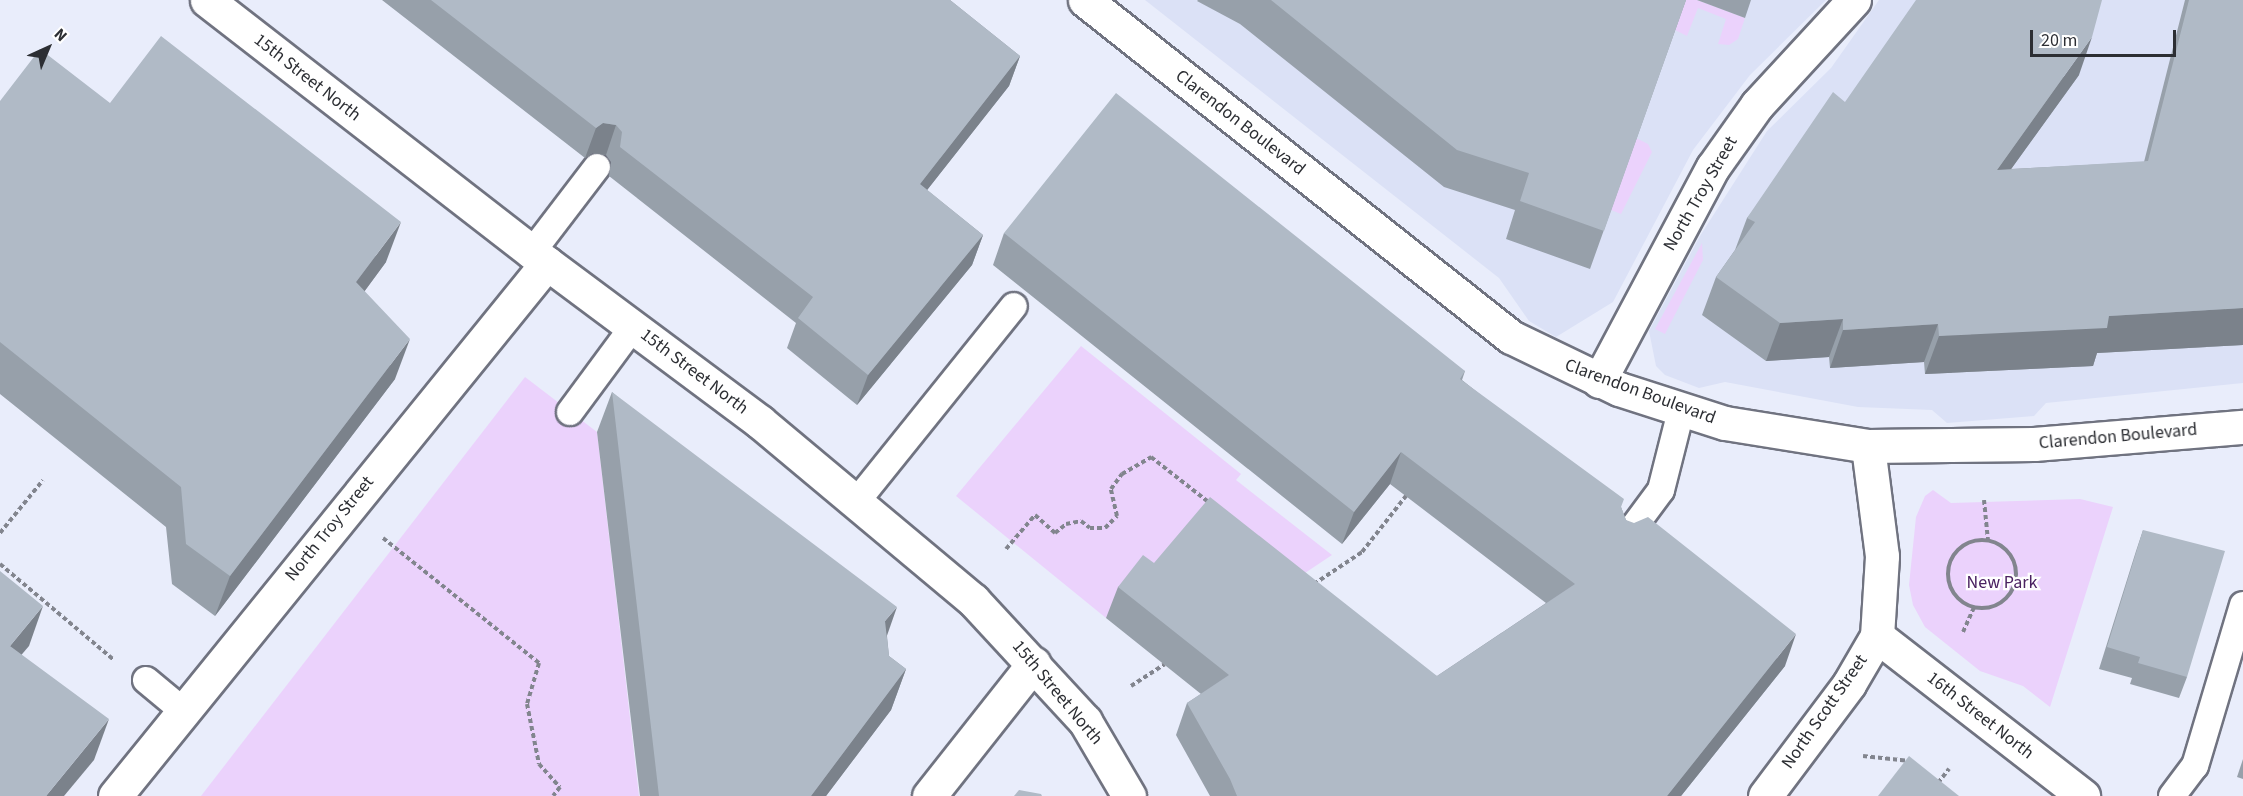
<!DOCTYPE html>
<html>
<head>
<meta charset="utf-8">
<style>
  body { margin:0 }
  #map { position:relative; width:2243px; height:796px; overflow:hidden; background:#e9edfb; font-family:"Source Sans 3",sans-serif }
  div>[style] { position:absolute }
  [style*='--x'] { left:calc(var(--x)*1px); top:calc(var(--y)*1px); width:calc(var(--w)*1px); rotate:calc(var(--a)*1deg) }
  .built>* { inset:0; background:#dbe1f6 }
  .green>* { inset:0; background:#ebd2fc }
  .path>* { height:4px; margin-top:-2px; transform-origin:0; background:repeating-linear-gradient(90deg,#82858e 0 4.5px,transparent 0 7.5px) }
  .path>.ring { margin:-2px; padding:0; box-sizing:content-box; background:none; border:4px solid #82858e; border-radius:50% }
  .roads { filter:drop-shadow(2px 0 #707380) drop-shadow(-2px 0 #707380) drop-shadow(0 2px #707380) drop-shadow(0 -2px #707380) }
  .lane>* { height:26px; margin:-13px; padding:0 13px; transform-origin:13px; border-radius:13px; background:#fff }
  .street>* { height:33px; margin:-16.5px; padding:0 16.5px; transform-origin:16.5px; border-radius:16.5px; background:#fff }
  .secondary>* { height:33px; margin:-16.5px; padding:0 16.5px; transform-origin:16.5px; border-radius:16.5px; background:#fff }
  .primary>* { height:33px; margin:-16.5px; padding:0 16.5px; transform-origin:16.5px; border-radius:16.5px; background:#fff }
  .wall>* { inset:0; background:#97a0aa }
  .shaded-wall>* { inset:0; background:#7b828b }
  .building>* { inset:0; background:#b0bac6 }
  span { translate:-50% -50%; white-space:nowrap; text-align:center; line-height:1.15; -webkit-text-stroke:4.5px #fff; paint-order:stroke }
  .street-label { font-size:18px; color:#2c2e33 }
  .park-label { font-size:18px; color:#4a2161 }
  .north { position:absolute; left:18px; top:18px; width:60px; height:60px; -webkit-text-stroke:4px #fff; paint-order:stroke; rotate:44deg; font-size:16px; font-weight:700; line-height:24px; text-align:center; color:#2c2e33 }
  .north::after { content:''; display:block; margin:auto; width:21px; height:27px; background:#2c2e33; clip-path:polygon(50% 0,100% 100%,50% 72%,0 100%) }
  .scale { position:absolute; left:2030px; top:30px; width:146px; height:27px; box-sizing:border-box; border:3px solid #2c2e33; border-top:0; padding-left:8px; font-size:18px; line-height:21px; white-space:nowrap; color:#2c2e33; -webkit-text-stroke:4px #fff; paint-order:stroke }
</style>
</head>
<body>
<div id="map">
  <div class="built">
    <i style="clip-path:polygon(1145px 0,1826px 0,1750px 75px,1693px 150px,1613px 302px,1556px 337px,1529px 321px,1499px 278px)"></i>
    <i style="clip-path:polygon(1879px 0,2243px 0,2243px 383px,2046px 403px,2034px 416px,1947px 423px,1932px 410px,1858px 407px,1725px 382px,1699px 388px,1665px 375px,1656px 366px,1649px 331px,1700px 236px,1767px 131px,1831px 68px)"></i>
  </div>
  <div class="green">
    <i style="clip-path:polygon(1686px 0,1697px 0,1745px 18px,1738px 39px,1729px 45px,1718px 44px,1726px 19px,1698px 8px,1687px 36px,1675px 30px)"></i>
    <i style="clip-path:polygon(1636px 138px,1648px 144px,1652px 152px,1621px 214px,1611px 210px)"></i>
    <i style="clip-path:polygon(1702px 243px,1703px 260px,1665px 334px,1655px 329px)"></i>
    <i style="clip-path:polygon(1081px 346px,1241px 474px,1236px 480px,1332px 555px,1278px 591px,1132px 587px,1106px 618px,956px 496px)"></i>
    <i style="clip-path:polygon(525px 377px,597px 432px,639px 796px,201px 796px)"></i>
    <i style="clip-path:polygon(1933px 490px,1951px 503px,2080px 499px,2113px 507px,2050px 707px,2023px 686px,1980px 671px,1925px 627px,1913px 605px,1909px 585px,1916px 517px,1925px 496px)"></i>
  </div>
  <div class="path">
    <i style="--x:1984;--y:500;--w:41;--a:84.4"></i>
    <i style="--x:0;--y:533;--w:68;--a:-50.9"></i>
    <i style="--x:383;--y:538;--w:200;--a:38.7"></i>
    <i style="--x:539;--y:663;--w:43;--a:106.3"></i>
    <i style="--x:527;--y:704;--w:61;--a:78.7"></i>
    <i style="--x:539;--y:764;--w:31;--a:48"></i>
    <i style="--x:560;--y:787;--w:11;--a:128"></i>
    <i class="ring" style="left:1948px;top:540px;width:64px;height:64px"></i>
    <i style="--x:1006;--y:549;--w:45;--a:-49.5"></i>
    <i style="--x:1035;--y:515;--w:27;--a:42"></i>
    <i style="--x:1055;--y:533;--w:14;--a:-39"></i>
    <i style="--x:1066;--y:524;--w:15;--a:-11"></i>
    <i style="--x:1081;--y:521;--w:11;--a:38"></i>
    <i style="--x:1090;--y:528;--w:15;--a:0"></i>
    <i style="--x:1105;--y:528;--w:17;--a:-45"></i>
    <i style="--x:1117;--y:516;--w:28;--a:-103"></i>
    <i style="--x:1111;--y:489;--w:19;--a:-54"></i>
    <i style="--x:1122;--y:474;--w:34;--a:-30"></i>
    <i style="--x:1151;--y:457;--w:76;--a:38.1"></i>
    <i style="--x:0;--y:564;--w:149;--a:40.1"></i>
    <i style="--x:1314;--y:584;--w:58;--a:-33.7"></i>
    <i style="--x:1362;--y:552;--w:76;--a:-51.9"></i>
    <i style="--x:1963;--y:632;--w:27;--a:-66"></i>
    <i style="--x:1131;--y:686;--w:40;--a:-32.9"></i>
    <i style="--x:1863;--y:756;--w:47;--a:6.1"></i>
    <i style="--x:1938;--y:783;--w:18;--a:-52"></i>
  </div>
  <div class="roads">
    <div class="lane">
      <i style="--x:532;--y:252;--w:107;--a:-52.6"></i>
      <i style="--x:570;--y:412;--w:106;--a:-53.5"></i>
      <i style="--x:857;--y:501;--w:250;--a:-51.2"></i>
      <i style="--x:1624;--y:540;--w:62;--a:-53.5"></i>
      <i style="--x:1661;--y:490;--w:81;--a:-75.8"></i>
      <i style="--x:146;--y:680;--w:47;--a:39.8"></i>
      <i style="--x:2172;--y:796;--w:38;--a:-53"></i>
      <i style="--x:2195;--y:766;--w:168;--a:-73.4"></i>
    </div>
    <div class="street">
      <i style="--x:1599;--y:381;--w:242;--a:-62"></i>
      <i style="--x:1713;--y:167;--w:76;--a:-54.6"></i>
      <i style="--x:1757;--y:105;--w:143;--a:-47.3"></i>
      <i style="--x:1877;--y:636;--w:261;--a:37.8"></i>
      <i style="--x:115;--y:796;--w:686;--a:-50.98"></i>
      <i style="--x:929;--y:796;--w:169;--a:-51.7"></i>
      <i style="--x:1765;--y:796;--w:140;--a:-53.1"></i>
      <i style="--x:1849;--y:684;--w:56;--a:-59.7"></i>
      <i style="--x:1877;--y:636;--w:80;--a:-86.4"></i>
      <i style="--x:1882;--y:556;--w:111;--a:-97.3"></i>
    </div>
    <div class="secondary">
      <i style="--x:207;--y:0;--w:411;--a:37.8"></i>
      <i style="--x:532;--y:252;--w:284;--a:36.7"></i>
      <i style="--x:760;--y:422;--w:278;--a:39.9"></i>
      <i style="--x:973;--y:600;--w:165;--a:47.2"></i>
      <i style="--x:1085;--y:721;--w:87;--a:59.6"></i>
    </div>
    <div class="primary">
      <i style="--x:1085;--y:0;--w:543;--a:38.35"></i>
      <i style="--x:1511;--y:337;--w:120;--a:25.7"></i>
      <i style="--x:1619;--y:389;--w:111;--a:17.8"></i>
      <i style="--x:1725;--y:423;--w:145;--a:9.1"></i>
      <i style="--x:1868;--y:446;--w:166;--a:-0.7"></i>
      <i style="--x:2034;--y:444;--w:210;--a:-4.7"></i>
    </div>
  </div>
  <div class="wall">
    <i style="clip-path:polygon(382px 0,950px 0,1020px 56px,1009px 86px,927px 190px,983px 235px,972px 265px,857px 405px,787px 348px,796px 323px,609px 176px,611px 162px,606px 155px,592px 153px,585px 158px)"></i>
    <i style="clip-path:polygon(1198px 0,1686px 0,1590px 269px,1506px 239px,1515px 210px,1444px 187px,1240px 24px,1197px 1px)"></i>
    <i style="clip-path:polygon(1697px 0,1751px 0,1745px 18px)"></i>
    <i style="clip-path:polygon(2185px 0,2243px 0,2243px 345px,2097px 353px,2093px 366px,1925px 374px,1924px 362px,1830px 368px,1829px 357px,1766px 361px,1702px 315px,1716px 277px,1735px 250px,1747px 218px,1845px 102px,2079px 75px,2011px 169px,2144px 162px)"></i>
    <i style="clip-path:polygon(0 101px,110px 103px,386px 262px,364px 292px,395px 379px,215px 616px,172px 584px,166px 527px,0 394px)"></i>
    <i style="clip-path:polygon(1004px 233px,1465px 371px,1462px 380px,1621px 507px,1626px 520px,1785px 666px,1681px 796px,1210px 796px,1176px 735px,1187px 703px,1201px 694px,1106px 618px,1118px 587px,1154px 563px,1437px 676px,1546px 603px,1390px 484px,1342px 544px,993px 265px)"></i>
    <i style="clip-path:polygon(612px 392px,887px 636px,889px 656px,906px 669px,891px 710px,826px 796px,640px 796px,597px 432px)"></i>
    <i style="clip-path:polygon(2143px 530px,2187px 677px,2179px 698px,2130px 684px,2132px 678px,2099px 669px,2136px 551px)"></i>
    <i style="clip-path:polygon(2243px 759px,2243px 779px,2237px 777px)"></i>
  </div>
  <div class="shaded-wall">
    <i style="clip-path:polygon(2092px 37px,2079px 75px,1983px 208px,1997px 170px)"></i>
    <i style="clip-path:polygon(1020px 56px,1009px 86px,909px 213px,920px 184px)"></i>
    <i style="clip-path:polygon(603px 123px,616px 125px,606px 155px,592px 153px,585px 158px,596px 128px)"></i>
    <i style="clip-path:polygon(401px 222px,386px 262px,341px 323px,356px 282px)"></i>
    <i style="clip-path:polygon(983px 235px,972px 265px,857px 405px,868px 375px)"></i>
    <i style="clip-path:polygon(2243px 308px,2243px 345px,2097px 353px,2093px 366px,1925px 374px,1939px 336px,2109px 316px)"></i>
    <i style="clip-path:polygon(1843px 319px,1829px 357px,1766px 361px,1780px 323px)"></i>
    <i style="clip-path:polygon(1938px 324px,1924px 362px,1830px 368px,1843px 330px)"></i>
    <i style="clip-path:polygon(410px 339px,395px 379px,215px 616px,230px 576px)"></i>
    <i style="clip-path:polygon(1401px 452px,1390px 484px,1342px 544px,1354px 512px)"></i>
    <i style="clip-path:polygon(43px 606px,29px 646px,0 680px,10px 646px)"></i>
    <i style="clip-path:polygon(897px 607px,883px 647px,885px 621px)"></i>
    <i style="clip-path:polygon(1796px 634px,1785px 666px,1681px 796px,1667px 796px)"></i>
    <i style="clip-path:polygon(906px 669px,891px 710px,826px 796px,811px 796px)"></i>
    <i style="clip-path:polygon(109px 719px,94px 760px,64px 796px,46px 796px)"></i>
  </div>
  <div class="building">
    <i style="clip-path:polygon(431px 0,950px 0,1020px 56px,920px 184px,983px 235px,868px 375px,798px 318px,813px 297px,620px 147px,622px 132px,616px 125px,603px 123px,596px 128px)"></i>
    <i style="clip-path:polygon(1271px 0,1686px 0,1604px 231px,1520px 201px,1529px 173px,1457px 150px)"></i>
    <i style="clip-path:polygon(1916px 0,2102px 0,2092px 37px,1997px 170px,2148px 161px,2189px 0,2243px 0,2243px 308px,2109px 316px,2107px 328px,1939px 336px,1938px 324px,1843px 330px,1843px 319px,1780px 323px,1716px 277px,1755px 222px,1747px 218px,1833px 92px,1845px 102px)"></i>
    <i style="clip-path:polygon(161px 36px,401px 222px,356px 282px,410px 339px,230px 576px,186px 544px,181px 487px,0 342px,0 101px,40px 49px,110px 103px)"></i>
    <i style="clip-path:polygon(1116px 93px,1465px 371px,1460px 379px,1624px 499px,1621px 507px,1626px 520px,1634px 523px,1648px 517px,1796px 634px,1667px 796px,1237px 796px,1230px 779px,1187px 703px,1229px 675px,1118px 587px,1143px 555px,1154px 563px,1210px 497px,1437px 676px,1575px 584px,1401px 452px,1354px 512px,1004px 233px)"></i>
    <i style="clip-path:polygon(612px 392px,897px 607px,885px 621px,889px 656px,906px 669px,811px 796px,659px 796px)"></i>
    <i style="clip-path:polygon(2143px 530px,2225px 551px,2187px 677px,2138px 663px,2140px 657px,2107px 647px)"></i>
    <i style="clip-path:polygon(0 571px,43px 606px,10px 646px,109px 719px,46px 796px,0 796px)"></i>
    <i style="clip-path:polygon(1909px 756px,1959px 796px,1878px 796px)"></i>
    <i style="clip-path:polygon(1019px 790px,1041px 794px,1042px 796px,1014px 796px)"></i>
  </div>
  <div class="street-label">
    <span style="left:307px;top:78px;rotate:38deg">15th Street North</span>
    <span style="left:1240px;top:123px;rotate:38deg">Clarendon Boulevard</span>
    <span style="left:1701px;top:194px;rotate:-60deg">North Troy Street</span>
    <span style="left:694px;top:372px;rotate:37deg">15th Street North</span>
    <span style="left:1640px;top:392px;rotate:20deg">Clarendon Boulevard</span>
    <span style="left:2118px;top:437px;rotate:-5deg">Clarendon Boulevard</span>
    <span style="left:330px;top:529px;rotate:-51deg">North Troy Street</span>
    <span style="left:1057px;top:693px;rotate:50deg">15th Street North</span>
    <span style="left:1825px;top:712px;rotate:-55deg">North Scott Street</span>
    <span style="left:1980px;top:716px;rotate:38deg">16th Street North</span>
  </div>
  <div class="park-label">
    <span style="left:2002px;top:583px">New Park</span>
  </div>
  <div class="north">N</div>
  <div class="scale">20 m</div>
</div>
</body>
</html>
